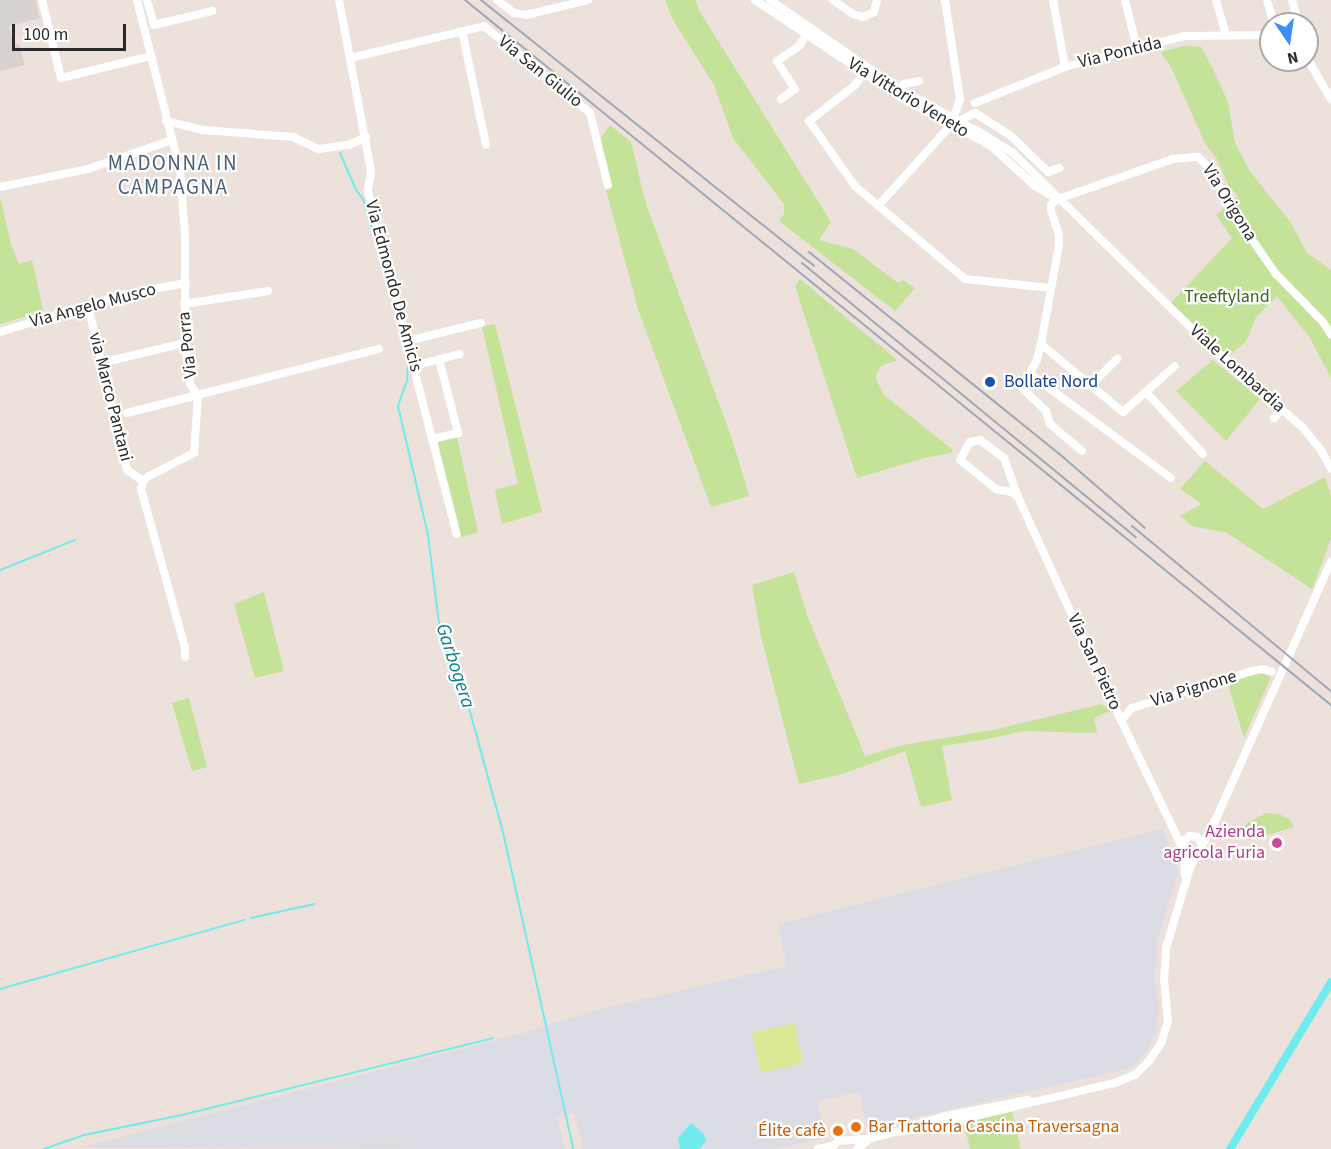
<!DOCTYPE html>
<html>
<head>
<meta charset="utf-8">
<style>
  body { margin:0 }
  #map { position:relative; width:1331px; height:1149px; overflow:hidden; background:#ece1db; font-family:"Source Sans 3",sans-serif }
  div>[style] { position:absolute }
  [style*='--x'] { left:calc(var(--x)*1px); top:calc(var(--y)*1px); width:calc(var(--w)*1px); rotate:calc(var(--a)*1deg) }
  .industrial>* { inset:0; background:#dcdce4 }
  .green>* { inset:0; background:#c4e298 }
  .pitch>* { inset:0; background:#dae994 }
  .plaza>* { inset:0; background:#d8d2ce }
  .water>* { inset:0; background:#6febed }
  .stream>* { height:2px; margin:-1px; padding:0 1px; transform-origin:1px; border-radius:1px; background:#6febed }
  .canal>* { height:8px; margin:-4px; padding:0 4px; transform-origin:4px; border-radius:4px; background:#6febed }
  .minor>* { height:8px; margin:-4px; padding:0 4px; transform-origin:4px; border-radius:4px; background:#fff }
  .rail>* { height:2px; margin:-1px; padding:0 1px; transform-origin:1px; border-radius:1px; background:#9ea7b4 }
  .dots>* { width:16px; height:16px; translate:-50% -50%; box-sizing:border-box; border:3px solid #fff; border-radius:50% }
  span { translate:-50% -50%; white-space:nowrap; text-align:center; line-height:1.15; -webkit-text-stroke:4.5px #fff; paint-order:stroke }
  .street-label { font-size:18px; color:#2a2a2a }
  .park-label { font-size:18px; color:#3d661a }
  .transit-label { font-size:18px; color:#164399 }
  .left { translate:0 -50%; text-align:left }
  .hotel-label { font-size:18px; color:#b23c85 }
  .right { translate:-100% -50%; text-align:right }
  .food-label { font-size:18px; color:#c56008 }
  .water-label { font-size:20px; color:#0e808b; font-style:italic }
  .quarter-label { font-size:21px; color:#4a5f7a; letter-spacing:1.5px }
  .north { position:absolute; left:1259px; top:12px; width:60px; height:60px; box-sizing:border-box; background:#fff; border:2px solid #aaa; border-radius:50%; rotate:167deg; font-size:16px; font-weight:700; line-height:24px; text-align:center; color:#2a2a2a }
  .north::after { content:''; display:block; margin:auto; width:21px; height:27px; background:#3c8ef8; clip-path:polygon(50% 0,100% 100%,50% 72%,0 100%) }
  .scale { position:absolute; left:12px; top:24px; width:114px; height:27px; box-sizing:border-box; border:3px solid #2a2a2a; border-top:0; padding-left:8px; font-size:18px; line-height:21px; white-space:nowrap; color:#2a2a2a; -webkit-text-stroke:4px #fff; paint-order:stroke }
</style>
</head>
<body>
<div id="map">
  <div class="industrial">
    <i style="clip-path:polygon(1162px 829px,1175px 858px,1178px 873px,1158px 938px,1155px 977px,1159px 1010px,1156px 1031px,1147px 1051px,1131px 1068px,867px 1128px,859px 1092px,818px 1101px,825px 1138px,775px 1149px,583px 1149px,574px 1113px,557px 1117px,565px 1149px,79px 1148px,523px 1033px,597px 1010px,787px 966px,778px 924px)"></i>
  </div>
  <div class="green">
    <i style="clip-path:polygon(665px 0,695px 0,700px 12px,831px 222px,819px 240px,853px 249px,898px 283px,903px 280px,915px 288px,895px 311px,779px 221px,784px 214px,784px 204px,733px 138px,714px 85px,673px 20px)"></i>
    <i style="clip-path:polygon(1185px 46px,1201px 47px,1213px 69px,1228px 102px,1235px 143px,1249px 170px,1291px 223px,1306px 252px,1331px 270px,1331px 378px,1310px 338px,1277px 296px,1256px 317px,1246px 342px,1228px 356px,1171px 303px,1232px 238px,1216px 215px,1238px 196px,1229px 187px,1217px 159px,1206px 145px,1170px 65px,1160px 52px)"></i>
    <i style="clip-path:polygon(610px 125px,631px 142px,645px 201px,733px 442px,749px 496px,711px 507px,638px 309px,606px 190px,612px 188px,600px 139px)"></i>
    <i style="clip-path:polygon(0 197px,11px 244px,19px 264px,32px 260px,43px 311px,0 324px)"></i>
    <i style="clip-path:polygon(800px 279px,897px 360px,881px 366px,877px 373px,876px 379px,884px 395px,953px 450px,951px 453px,924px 458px,857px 478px,795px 286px)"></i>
    <i style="clip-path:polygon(495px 324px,542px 512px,502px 524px,495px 490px,518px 484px,482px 327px)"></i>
    <i style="clip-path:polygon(1213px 360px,1260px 399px,1226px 441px,1176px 391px)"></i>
    <i style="clip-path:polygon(457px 438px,478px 532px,461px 537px,438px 442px)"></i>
    <i style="clip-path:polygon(1205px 461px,1263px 509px,1325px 477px,1331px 496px,1331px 539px,1312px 589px,1227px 533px,1192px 526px,1180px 516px,1202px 504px,1180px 489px)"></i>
    <i style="clip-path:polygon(794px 572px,807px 615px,865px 756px,903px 745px,993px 730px,1102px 704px,1110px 711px,1094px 718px,1097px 732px,1092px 733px,1023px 731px,983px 740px,942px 746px,952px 800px,921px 807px,905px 751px,842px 774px,799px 784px,761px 636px,752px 585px)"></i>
    <i style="clip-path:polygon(264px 592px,284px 671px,255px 678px,234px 604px)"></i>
    <i style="clip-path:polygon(1260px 673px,1271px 677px,1244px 738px,1227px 681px)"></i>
    <i style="clip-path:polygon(189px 698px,207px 767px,192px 771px,172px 703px)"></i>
    <i style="clip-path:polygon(1266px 813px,1279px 814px,1289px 819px,1294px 827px,1249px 840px,1243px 830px,1247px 823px)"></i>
    <i style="clip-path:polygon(1012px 1112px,1021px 1149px,970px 1149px,964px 1122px)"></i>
  </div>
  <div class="pitch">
    <i style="clip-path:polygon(794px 1023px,803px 1063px,761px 1073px,752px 1033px)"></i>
  </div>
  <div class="plaza">
    <i style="clip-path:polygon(0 0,35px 0,40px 18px,9px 26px,14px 45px,19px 44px,25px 65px,0 71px)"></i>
  </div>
  <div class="water">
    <i style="clip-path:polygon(691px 1123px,704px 1134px,706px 1141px,699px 1149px,680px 1149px,678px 1138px)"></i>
  </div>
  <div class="stream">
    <i style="--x:340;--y:153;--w:40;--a:66.6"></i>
    <i style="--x:356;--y:190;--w:11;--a:52"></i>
    <i style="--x:363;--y:199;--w:63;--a:73.3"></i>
    <i style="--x:408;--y:363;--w:18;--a:93"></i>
    <i style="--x:407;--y:381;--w:27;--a:110"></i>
    <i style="--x:398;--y:406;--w:132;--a:76.9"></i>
    <i style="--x:428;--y:535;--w:98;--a:82.9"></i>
    <i style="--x:440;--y:632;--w:23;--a:75"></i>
    <i style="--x:446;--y:654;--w:47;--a:65.1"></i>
    <i style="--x:466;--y:697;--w:140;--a:74.7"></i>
    <i style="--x:503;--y:832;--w:325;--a:77.5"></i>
    <i style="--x:0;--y:570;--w:81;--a:-21.8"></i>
    <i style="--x:251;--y:918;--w:65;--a:-12.5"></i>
    <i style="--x:0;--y:989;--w:254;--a:-15.8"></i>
    <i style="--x:44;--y:1149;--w:42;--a:-19.3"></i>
    <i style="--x:84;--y:1135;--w:100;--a:-11.5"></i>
    <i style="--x:182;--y:1115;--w:320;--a:-13.9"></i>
  </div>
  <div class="canal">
    <i style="--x:1230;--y:1149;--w:195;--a:-58.8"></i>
  </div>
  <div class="minor">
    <i style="--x:42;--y:0;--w:80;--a:76.3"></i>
    <i style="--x:61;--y:78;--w:93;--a:-13.7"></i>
    <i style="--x:137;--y:0;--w:175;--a:75.8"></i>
    <i style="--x:180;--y:170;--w:65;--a:85.6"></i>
    <i style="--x:185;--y:235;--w:108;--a:90"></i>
    <i style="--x:185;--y:343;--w:41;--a:83"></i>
    <i style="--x:190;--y:384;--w:14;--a:56"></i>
    <i style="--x:198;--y:396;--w:57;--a:94"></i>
    <i style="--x:194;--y:453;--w:51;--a:152.9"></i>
    <i style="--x:149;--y:476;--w:8;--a:140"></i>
    <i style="--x:143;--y:481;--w:8;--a:104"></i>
    <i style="--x:141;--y:489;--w:165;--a:74.5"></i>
    <i style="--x:185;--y:648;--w:9;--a:90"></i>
    <i style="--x:147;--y:0;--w:26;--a:74"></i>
    <i style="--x:154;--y:25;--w:60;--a:-13.6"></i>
    <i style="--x:339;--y:0;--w:174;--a:79.4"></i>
    <i style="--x:371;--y:171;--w:20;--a:99"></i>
    <i style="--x:368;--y:191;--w:354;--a:75.5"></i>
    <i style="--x:497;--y:0;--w:21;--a:37"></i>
    <i style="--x:514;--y:13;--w:12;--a:9"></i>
    <i style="--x:526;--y:15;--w:64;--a:-13.6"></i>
    <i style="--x:755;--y:0;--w:174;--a:33.8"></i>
    <i style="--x:900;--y:97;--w:103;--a:28.3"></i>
    <i style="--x:991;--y:146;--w:59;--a:42.3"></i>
    <i style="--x:1035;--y:186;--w:23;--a:31"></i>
    <i style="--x:770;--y:0;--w:157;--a:34.6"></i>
    <i style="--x:899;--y:89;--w:93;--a:28.2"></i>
    <i style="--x:981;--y:133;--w:39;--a:32"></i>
    <i style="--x:1014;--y:154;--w:255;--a:44.5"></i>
    <i style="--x:1196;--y:333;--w:144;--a:41.6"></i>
    <i style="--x:1304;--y:429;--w:27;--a:51"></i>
    <i style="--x:1321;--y:450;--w:21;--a:62"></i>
    <i style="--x:833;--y:0;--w:24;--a:35"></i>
    <i style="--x:853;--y:14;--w:10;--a:17"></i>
    <i style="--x:863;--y:17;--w:12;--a:-24"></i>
    <i style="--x:874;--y:12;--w:12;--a:-76"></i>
    <i style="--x:945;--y:0;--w:100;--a:81.4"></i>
    <i style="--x:960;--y:99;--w:24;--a:109"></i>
    <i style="--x:1053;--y:0;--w:68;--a:79.8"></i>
    <i style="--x:1125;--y:0;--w:49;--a:76"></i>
    <i style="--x:1216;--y:0;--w:37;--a:74"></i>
    <i style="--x:1267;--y:0;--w:25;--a:74"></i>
    <i style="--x:1292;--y:0;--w:25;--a:74"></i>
    <i style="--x:462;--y:31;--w:116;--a:78.1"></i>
    <i style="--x:350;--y:58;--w:138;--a:-13.4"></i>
    <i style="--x:484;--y:26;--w:137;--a:39.4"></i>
    <i style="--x:590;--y:113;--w:74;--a:76"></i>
    <i style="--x:1307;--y:58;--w:48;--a:59.7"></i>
    <i style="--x:867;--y:69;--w:21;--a:127"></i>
    <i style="--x:854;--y:86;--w:57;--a:142.1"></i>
    <i style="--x:809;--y:121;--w:80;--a:54.7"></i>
    <i style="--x:855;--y:186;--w:144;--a:40.2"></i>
    <i style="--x:965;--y:279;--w:85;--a:6"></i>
    <i style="--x:900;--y:90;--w:7;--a:-56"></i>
    <i style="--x:904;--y:84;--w:15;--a:-11"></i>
    <i style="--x:781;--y:99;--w:17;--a:-36"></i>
    <i style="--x:795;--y:89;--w:33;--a:-123"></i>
    <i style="--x:777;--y:61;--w:27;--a:-34"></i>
    <i style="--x:799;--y:46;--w:18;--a:-56"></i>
    <i style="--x:975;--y:103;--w:97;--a:-21.8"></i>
    <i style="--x:1065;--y:67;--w:124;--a:-14.5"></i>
    <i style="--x:1185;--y:36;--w:86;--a:-0.7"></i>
    <i style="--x:166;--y:121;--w:38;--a:14"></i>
    <i style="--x:203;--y:130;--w:90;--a:4.4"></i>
    <i style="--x:293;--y:137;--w:29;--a:25"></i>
    <i style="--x:319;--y:149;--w:30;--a:-8"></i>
    <i style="--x:349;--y:145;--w:19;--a:-25"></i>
    <i style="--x:0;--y:187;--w:90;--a:-11.6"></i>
    <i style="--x:88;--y:169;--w:89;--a:-19"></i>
    <i style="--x:878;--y:206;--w:109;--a:-48"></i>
    <i style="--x:951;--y:125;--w:27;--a:-27"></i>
    <i style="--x:975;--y:113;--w:41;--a:32.2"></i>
    <i style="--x:1010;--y:135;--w:53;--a:44.2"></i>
    <i style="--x:1048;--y:172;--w:12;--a:-20"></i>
    <i style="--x:184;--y:304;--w:85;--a:-8.8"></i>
    <i style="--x:88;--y:306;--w:169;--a:76.6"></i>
    <i style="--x:127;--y:470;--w:19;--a:35"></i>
    <i style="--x:0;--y:332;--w:127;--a:-16.9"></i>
    <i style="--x:122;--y:295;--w:65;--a:-10.6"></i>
    <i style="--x:407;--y:341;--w:76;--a:-13.7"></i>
    <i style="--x:1041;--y:344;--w:107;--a:39.7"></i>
    <i style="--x:1123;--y:412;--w:69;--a:-41.5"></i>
    <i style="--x:113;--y:360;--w:74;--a:-13.3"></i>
    <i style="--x:414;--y:366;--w:47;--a:-14.9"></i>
    <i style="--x:1030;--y:374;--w:175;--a:36.4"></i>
    <i style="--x:1091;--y:385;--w:37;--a:-45"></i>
    <i style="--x:1146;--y:392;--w:84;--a:47.4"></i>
    <i style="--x:127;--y:413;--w:260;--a:-14.3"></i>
    <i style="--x:1274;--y:418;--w:12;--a:-48"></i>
    <i style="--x:432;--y:439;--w:27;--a:-13"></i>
    <i style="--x:458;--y:433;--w:76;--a:-104.4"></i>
    <i style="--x:1082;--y:451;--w:42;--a:-139.8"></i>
    <i style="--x:1050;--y:424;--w:14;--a:-107"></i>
    <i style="--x:1046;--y:411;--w:33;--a:-136"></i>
    <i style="--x:1022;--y:388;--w:32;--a:-62"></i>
    <i style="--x:1037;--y:360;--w:16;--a:-76"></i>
    <i style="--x:1041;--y:344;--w:101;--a:-79.7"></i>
    <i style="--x:1059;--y:245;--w:10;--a:-90"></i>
    <i style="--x:1059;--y:235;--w:25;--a:-108"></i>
    <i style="--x:1051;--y:211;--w:6;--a:-90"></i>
    <i style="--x:1051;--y:205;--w:9;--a:-41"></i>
    <i style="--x:1058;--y:199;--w:122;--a:-19.2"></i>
    <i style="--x:1173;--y:159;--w:25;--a:-5"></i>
    <i style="--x:1198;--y:157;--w:20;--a:45"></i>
    <i style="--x:1212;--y:171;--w:33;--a:67"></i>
    <i style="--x:1225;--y:201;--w:89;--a:55.1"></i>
    <i style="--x:1276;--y:274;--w:67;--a:45.6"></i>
    <i style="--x:1323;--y:322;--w:15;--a:58"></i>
    <i style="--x:1018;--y:497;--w:9;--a:-144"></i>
    <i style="--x:1011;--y:492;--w:15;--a:-169"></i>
    <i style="--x:996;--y:489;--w:46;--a:-141.1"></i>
    <i style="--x:960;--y:460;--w:21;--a:-61"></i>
    <i style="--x:970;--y:442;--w:10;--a:-11"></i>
    <i style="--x:980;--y:440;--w:30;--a:37"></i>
    <i style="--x:1004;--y:458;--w:41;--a:70.3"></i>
    <i style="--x:1018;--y:497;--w:213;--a:65.4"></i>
    <i style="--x:1107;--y:691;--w:178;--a:64.3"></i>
    <i style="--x:1184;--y:851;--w:24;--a:88"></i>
    <i style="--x:1121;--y:721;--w:17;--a:-50"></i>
    <i style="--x:1132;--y:708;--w:126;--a:-17.1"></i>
    <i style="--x:1252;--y:671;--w:11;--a:-10"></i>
    <i style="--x:1263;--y:669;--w:9;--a:18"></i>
    <i style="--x:1182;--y:847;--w:7;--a:-74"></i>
    <i style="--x:1184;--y:840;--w:7;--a:-34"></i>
    <i style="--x:1190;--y:836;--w:7;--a:8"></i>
    <i style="--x:1197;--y:837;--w:7;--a:56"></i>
    <i style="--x:911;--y:1126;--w:36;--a:-16"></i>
    <i style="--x:946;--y:1116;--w:83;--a:-11.2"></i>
    <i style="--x:818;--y:1149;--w:13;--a:-13"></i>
    <i style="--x:830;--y:1149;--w:11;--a:-45"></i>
    <i style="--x:838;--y:1141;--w:31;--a:-4"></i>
    <i style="--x:869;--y:1139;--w:28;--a:-15"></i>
    <i style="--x:896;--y:1132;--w:28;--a:-8"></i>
    <i style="--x:924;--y:1128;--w:196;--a:-13.3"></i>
    <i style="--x:1115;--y:1083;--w:23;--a:-23"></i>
    <i style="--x:1136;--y:1074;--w:18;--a:-45"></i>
    <i style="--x:1149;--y:1061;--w:22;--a:-56"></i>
    <i style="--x:1161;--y:1043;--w:22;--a:-72"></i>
    <i style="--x:1168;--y:1022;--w:43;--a:-95.3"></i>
    <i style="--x:1164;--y:979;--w:31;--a:-86"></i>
    <i style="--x:1166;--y:948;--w:84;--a:-73.3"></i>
    <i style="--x:1190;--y:868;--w:53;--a:-62"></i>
    <i style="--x:1215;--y:821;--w:284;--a:-65.9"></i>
    <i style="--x:857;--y:1149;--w:14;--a:-39"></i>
  </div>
  <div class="rail">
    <i style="--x:465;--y:0;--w:1117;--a:39.15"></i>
    <i style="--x:481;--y:0;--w:426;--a:38.6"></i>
    <i style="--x:809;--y:252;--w:328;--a:38.9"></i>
    <i style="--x:1064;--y:458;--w:107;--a:40.8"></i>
    <i style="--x:802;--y:263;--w:432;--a:39.4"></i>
    <i style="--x:1132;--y:526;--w:259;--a:39.7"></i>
  </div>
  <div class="dots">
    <i style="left:990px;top:382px;background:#1a4fb4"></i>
    <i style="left:1277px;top:843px;background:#d1479c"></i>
    <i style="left:856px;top:1127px;background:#e8710a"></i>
    <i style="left:838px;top:1131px;background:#e8710a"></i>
  </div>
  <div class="street-label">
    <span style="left:1120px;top:53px;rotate:-14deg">Via Pontida</span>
    <span style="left:540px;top:72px;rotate:39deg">Via San Giulio</span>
    <span style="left:908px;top:98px;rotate:31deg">Via Vittorio Veneto</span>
    <span style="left:1229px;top:203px;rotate:58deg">Via Origona</span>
    <span style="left:393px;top:286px;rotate:75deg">Via Edmondo De Amicis</span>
    <span style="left:93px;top:306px;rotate:-15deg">Via Angelo Musco</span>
    <span style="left:188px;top:345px;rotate:-96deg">Via Porra</span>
    <span style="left:1237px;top:369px;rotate:42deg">Viale Lombardia</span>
    <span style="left:110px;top:397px;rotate:76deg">via Marco Pantani</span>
    <span style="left:1094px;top:662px;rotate:65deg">Via San Pietro</span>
    <span style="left:1194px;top:689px;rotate:-17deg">Via Pignone</span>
  </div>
  <div class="park-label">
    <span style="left:1227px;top:297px">Treeftyland</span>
  </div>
  <div class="transit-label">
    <span class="left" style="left:1004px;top:382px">Bollate Nord</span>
  </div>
  <div class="hotel-label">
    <span class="right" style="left:1265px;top:843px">Azienda<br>agricola Furia</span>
  </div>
  <div class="food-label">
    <span class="left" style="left:868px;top:1127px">Bar Trattoria Cascina Traversagna</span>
    <span class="right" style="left:826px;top:1131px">Élite cafè</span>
  </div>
  <div class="water-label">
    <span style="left:455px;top:666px;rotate:72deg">Garbogera</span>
  </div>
  <div class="quarter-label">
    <span style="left:173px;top:175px">MADONNA IN<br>CAMPAGNA</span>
  </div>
  <div class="north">N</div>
  <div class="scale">100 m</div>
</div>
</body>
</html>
